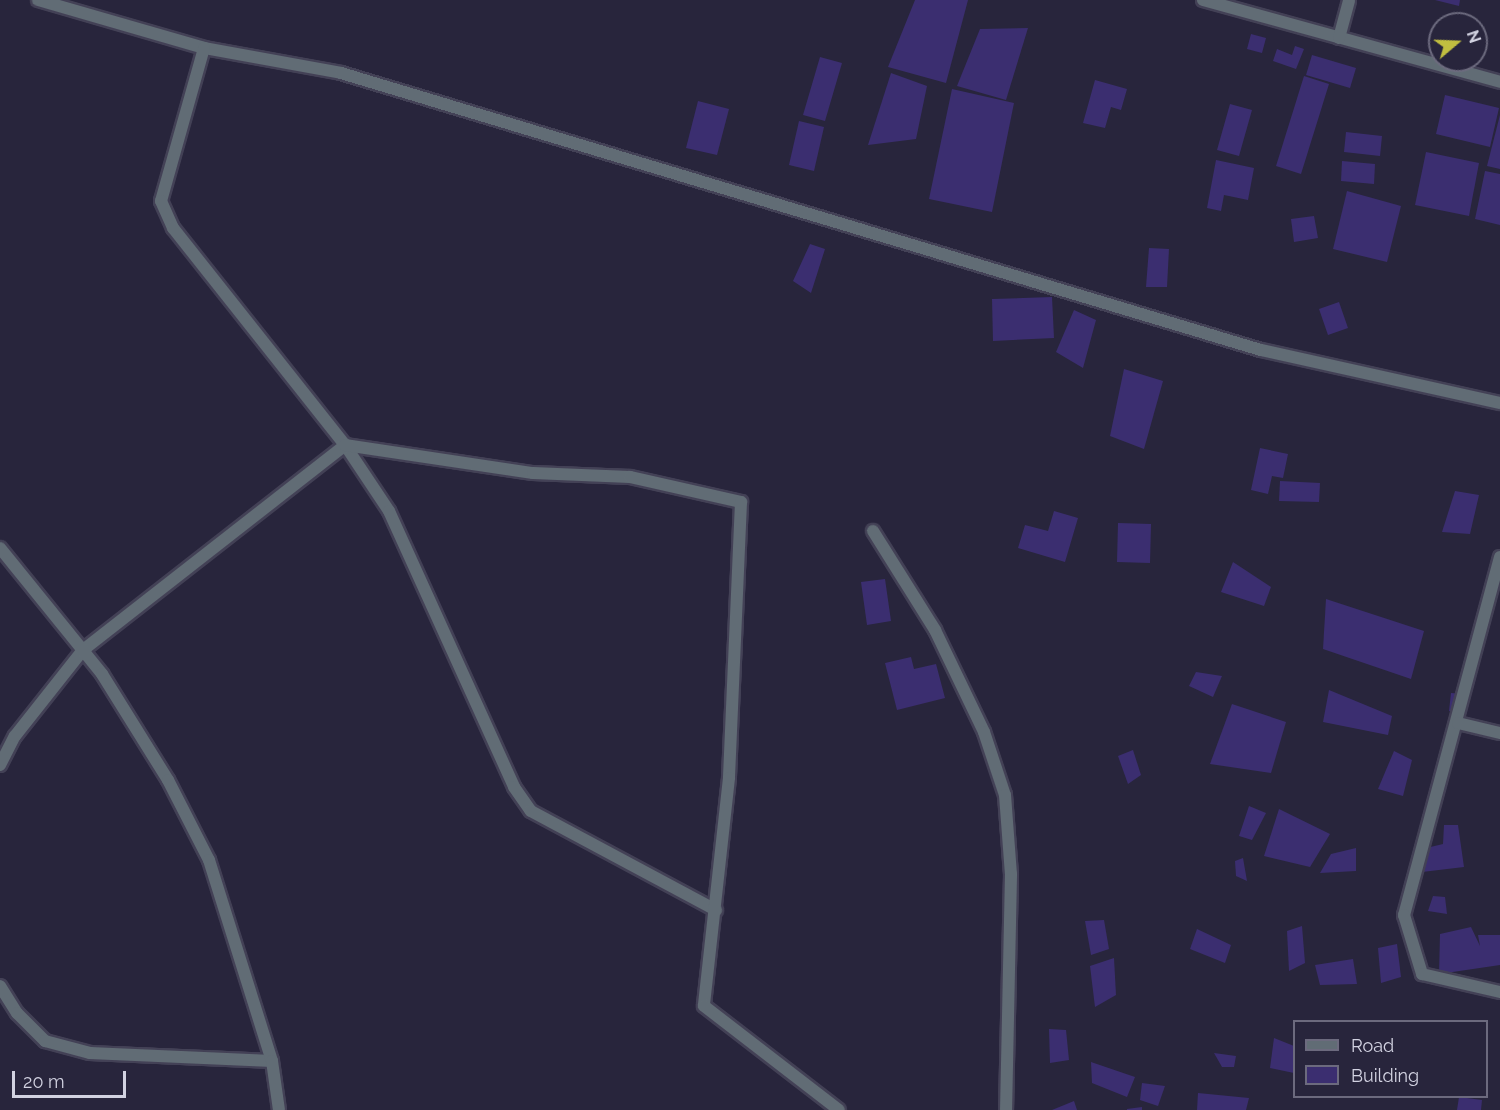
<!DOCTYPE html>
<html>
<head>
<meta charset="utf-8">
<style>
  body { margin:0 }
  #map { position:relative; width:1500px; height:1110px; overflow:hidden; background:#28253c; font-family:Raleway,sans-serif }
  div>[style] { position:absolute }
  [style*='--x'] { left:calc(var(--x)*1px); top:calc(var(--y)*1px); width:calc(var(--w)*1px); rotate:calc(var(--a)*1deg) }
  .building>* { inset:0; background:#3b2e70 }
  .roads { filter:drop-shadow(2px 0 #434156) drop-shadow(-2px 0 #434156) drop-shadow(0 2px #434156) drop-shadow(0 -2px #434156) }
  .minor>* { height:12px; margin:-6px; padding:0 6px; transform-origin:6px; border-radius:6px; background:#616c75 }
  .tertiary>* { height:12px; margin:-6px; padding:0 6px; transform-origin:6px; border-radius:6px; background:#616c75 }
  span { translate:-50% -50%; white-space:nowrap; text-align:center; line-height:1.15; -webkit-text-stroke:4.5px #28253c; paint-order:stroke }
  .legend { position:absolute; left:1293px; top:1020px; width:195px; height:78px; box-sizing:border-box; background:#28253c; border:2px solid #6c6a7e; margin:0; padding:8px 10px; list-style:none; font-size:18px; color:#d2d2e1 }
  .legend li { display:flex; align-items:center; gap:12px; height:30px }
  .legend b { width:30px; border:2px solid #6c6a7e }
  .north { position:absolute; left:1428px; top:12px; width:60px; height:60px; box-sizing:border-box; background:#28253c; border:2px solid #6c6a7e; border-radius:50%; rotate:71deg; font-size:16px; font-weight:700; line-height:24px; text-align:center; color:#d2d2e1 }
  .north::after { content:''; display:block; margin:auto; width:21px; height:27px; background:#c1be40; clip-path:polygon(50% 0,100% 100%,50% 72%,0 100%) }
  .scale { position:absolute; left:12px; top:1071px; width:114px; height:27px; box-sizing:border-box; border:3px solid #d2d2e1; border-top:0; padding-left:8px; font-size:18px; line-height:21px; white-space:nowrap; color:#d2d2e1; -webkit-text-stroke:4px #28253c; paint-order:stroke }
</style>
</head>
<body>
<div id="map">
  <div class="building">
    <i style="clip-path:polygon(915px 0,968px 0,946px 83px,888px 67px)"></i>
    <i style="clip-path:polygon(1435px 0,1460px 0,1459px 6px)"></i>
    <i style="clip-path:polygon(1028px 28px,1006px 100px,957px 86px,980px 29px)"></i>
    <i style="clip-path:polygon(1251px 34px,1266px 38px,1262px 53px,1247px 49px)"></i>
    <i style="clip-path:polygon(1295px 46px,1304px 49px,1296px 69px,1273px 61px,1277px 49px,1292px 55px)"></i>
    <i style="clip-path:polygon(1312px 55px,1356px 68px,1350px 88px,1306px 75px)"></i>
    <i style="clip-path:polygon(820px 57px,842px 63px,825px 121px,803px 115px)"></i>
    <i style="clip-path:polygon(891px 73px,927px 86px,916px 139px,868px 145px)"></i>
    <i style="clip-path:polygon(1304px 76px,1329px 84px,1301px 174px,1276px 166px)"></i>
    <i style="clip-path:polygon(1095px 80px,1127px 89px,1121px 110px,1111px 107px,1105px 128px,1083px 123px)"></i>
    <i style="clip-path:polygon(952px 89px,1014px 103px,992px 212px,929px 199px)"></i>
    <i style="clip-path:polygon(1445px 95px,1499px 108px,1490px 147px,1436px 134px)"></i>
    <i style="clip-path:polygon(698px 101px,729px 109px,717px 155px,686px 148px)"></i>
    <i style="clip-path:polygon(1230px 104px,1252px 110px,1239px 156px,1217px 150px)"></i>
    <i style="clip-path:polygon(1500px 115px,1500px 169px,1487px 166px)"></i>
    <i style="clip-path:polygon(799px 121px,824px 127px,814px 171px,789px 165px)"></i>
    <i style="clip-path:polygon(1346px 132px,1382px 136px,1380px 156px,1344px 152px)"></i>
    <i style="clip-path:polygon(1426px 152px,1479px 163px,1469px 216px,1415px 205px)"></i>
    <i style="clip-path:polygon(1216px 160px,1254px 168px,1248px 200px,1224px 195px,1221px 211px,1207px 208px)"></i>
    <i style="clip-path:polygon(1342px 161px,1375px 164px,1374px 184px,1341px 181px)"></i>
    <i style="clip-path:polygon(1485px 171px,1500px 174px,1500px 225px,1475px 219px)"></i>
    <i style="clip-path:polygon(1347px 191px,1401px 206px,1387px 262px,1333px 249px)"></i>
    <i style="clip-path:polygon(1314px 216px,1318px 238px,1294px 242px,1291px 219px)"></i>
    <i style="clip-path:polygon(810px 244px,825px 249px,811px 293px,793px 281px)"></i>
    <i style="clip-path:polygon(1149px 248px,1169px 249px,1167px 287px,1146px 287px)"></i>
    <i style="clip-path:polygon(1052px 297px,1054px 338px,993px 341px,992px 299px)"></i>
    <i style="clip-path:polygon(1339px 302px,1348px 328px,1328px 335px,1319px 309px)"></i>
    <i style="clip-path:polygon(1074px 310px,1096px 320px,1083px 368px,1056px 352px)"></i>
    <i style="clip-path:polygon(1124px 369px,1163px 381px,1144px 449px,1110px 436px)"></i>
    <i style="clip-path:polygon(1260px 448px,1288px 454px,1283px 478px,1272px 476px,1268px 494px,1251px 490px)"></i>
    <i style="clip-path:polygon(1280px 481px,1320px 483px,1319px 502px,1279px 501px)"></i>
    <i style="clip-path:polygon(1455px 491px,1479px 495px,1470px 534px,1442px 532px)"></i>
    <i style="clip-path:polygon(1054px 511px,1078px 518px,1065px 562px,1018px 548px,1025px 525px,1048px 531px)"></i>
    <i style="clip-path:polygon(1118px 523px,1151px 524px,1150px 563px,1117px 562px)"></i>
    <i style="clip-path:polygon(1233px 562px,1271px 587px,1264px 606px,1221px 592px)"></i>
    <i style="clip-path:polygon(885px 579px,891px 621px,867px 625px,861px 582px)"></i>
    <i style="clip-path:polygon(1326px 599px,1424px 631px,1411px 679px,1323px 649px)"></i>
    <i style="clip-path:polygon(911px 657px,914px 669px,936px 664px,945px 698px,897px 710px,885px 663px)"></i>
    <i style="clip-path:polygon(1196px 672px,1222px 676px,1213px 697px,1189px 686px)"></i>
    <i style="clip-path:polygon(1329px 690px,1392px 716px,1388px 735px,1323px 722px)"></i>
    <i style="clip-path:polygon(1451px 693px,1463px 694px,1462px 714px,1449px 711px)"></i>
    <i style="clip-path:polygon(1232px 704px,1286px 722px,1271px 773px,1210px 764px)"></i>
    <i style="clip-path:polygon(1133px 750px,1141px 775px,1128px 784px,1118px 756px)"></i>
    <i style="clip-path:polygon(1394px 751px,1412px 760px,1403px 796px,1378px 789px)"></i>
    <i style="clip-path:polygon(1249px 806px,1266px 813px,1252px 840px,1239px 836px)"></i>
    <i style="clip-path:polygon(1279px 809px,1330px 834px,1310px 867px,1264px 856px)"></i>
    <i style="clip-path:polygon(1444px 825px,1458px 825px,1464px 867px,1422px 872px,1422px 849px,1443px 844px)"></i>
    <i style="clip-path:polygon(1356px 848px,1356px 871px,1320px 873px,1331px 854px)"></i>
    <i style="clip-path:polygon(1243px 858px,1247px 881px,1236px 876px,1235px 861px)"></i>
    <i style="clip-path:polygon(1433px 896px,1445px 897px,1447px 914px,1428px 911px)"></i>
    <i style="clip-path:polygon(1104px 920px,1109px 949px,1091px 955px,1085px 921px)"></i>
    <i style="clip-path:polygon(1302px 926px,1305px 963px,1289px 971px,1287px 931px)"></i>
    <i style="clip-path:polygon(1471px 927px,1480px 946px,1478px 935px,1500px 935px,1500px 965px,1439px 974px,1440px 934px)"></i>
    <i style="clip-path:polygon(1197px 929px,1231px 945px,1225px 963px,1190px 949px)"></i>
    <i style="clip-path:polygon(1397px 944px,1401px 977px,1381px 983px,1378px 948px)"></i>
    <i style="clip-path:polygon(1114px 958px,1116px 995px,1095px 1007px,1090px 966px)"></i>
    <i style="clip-path:polygon(1353px 959px,1357px 984px,1320px 985px,1315px 965px)"></i>
    <i style="clip-path:polygon(1049px 1029px,1066px 1030px,1069px 1060px,1050px 1063px)"></i>
    <i style="clip-path:polygon(1274px 1038px,1294px 1046px,1294px 1073px,1270px 1068px)"></i>
    <i style="clip-path:polygon(1214px 1053px,1236px 1056px,1234px 1067px,1222px 1067px)"></i>
    <i style="clip-path:polygon(1091px 1062px,1135px 1077px,1127px 1097px,1092px 1083px)"></i>
    <i style="clip-path:polygon(1142px 1083px,1165px 1086px,1158px 1106px,1140px 1100px)"></i>
    <i style="clip-path:polygon(1198px 1093px,1249px 1098px,1246px 1110px,1197px 1110px)"></i>
    <i style="clip-path:polygon(1459px 1097px,1482px 1100px,1481px 1110px,1457px 1110px)"></i>
    <i style="clip-path:polygon(1074px 1101px,1077px 1110px,1052px 1110px)"></i>
    <i style="clip-path:polygon(1142px 1107px,1142px 1110px,1127px 1110px,1127px 1109px)"></i>
  </div>
  <div class="roads">
    <div class="minor">
      <i style="--x:38;--y:0;--w:173;--a:16.1"></i>
      <i style="--x:204;--y:48;--w:139;--a:10.3"></i>
      <i style="--x:341;--y:73;--w:961;--a:16.76"></i>
      <i style="--x:1261;--y:350;--w:245;--a:12.5"></i>
      <i style="--x:1203;--y:0;--w:308;--a:15.4"></i>
      <i style="--x:1339;--y:38;--w:39;--a:-75"></i>
      <i style="--x:204;--y:48;--w:159;--a:105.7"></i>
      <i style="--x:161;--y:201;--w:30;--a:66"></i>
      <i style="--x:173;--y:228;--w:277;--a:51.6"></i>
      <i style="--x:345;--y:445;--w:79;--a:56.3"></i>
      <i style="--x:389;--y:511;--w:303;--a:65.6"></i>
      <i style="--x:514;--y:787;--w:29;--a:55"></i>
      <i style="--x:531;--y:811;--w:210;--a:28.2"></i>
      <i style="--x:873;--y:531;--w:117;--a:57.9"></i>
      <i style="--x:935;--y:630;--w:113;--a:64.3"></i>
      <i style="--x:984;--y:732;--w:66;--a:71.6"></i>
      <i style="--x:1005;--y:795;--w:79;--a:85.7"></i>
      <i style="--x:1011;--y:874;--w:236;--a:91.2"></i>
      <i style="--x:1500;--y:557;--w:371;--a:105"></i>
      <i style="--x:1404;--y:915;--w:62;--a:73"></i>
      <i style="--x:1422;--y:974;--w:80;--a:13"></i>
      <i style="--x:1458;--y:723;--w:43;--a:13.4"></i>
      <i style="--x:0;--y:765;--w:33;--a:-63"></i>
      <i style="--x:15;--y:736;--w:110;--a:-51.7"></i>
      <i style="--x:83;--y:650;--w:333;--a:-38"></i>
      <i style="--x:345;--y:445;--w:190;--a:8.5"></i>
      <i style="--x:533;--y:473;--w:97;--a:2.4"></i>
      <i style="--x:630;--y:477;--w:114;--a:12.7"></i>
      <i style="--x:741;--y:502;--w:276;--a:92.5"></i>
      <i style="--x:729;--y:778;--w:229;--a:96.3"></i>
      <i style="--x:704;--y:1006;--w:170;--a:37.6"></i>
      <i style="--x:0;--y:986;--w:32;--a:58"></i>
      <i style="--x:17;--y:1013;--w:40;--a:45"></i>
      <i style="--x:45;--y:1041;--w:47;--a:14.9"></i>
      <i style="--x:90;--y:1053;--w:182;--a:2.5"></i>
    </div>
    <div class="tertiary">
      <i style="--x:0;--y:548;--w:162;--a:51"></i>
      <i style="--x:102;--y:674;--w:125;--a:58.1"></i>
      <i style="--x:168;--y:780;--w:90;--a:62.9"></i>
      <i style="--x:209;--y:860;--w:211;--a:72.6"></i>
      <i style="--x:272;--y:1061;--w:49;--a:81.9"></i>
    </div>
  </div>
  <ul class="legend">
  <li><b style="height:8px;background:#616c75"></b>Road</li>
  <li><b style="height:16px;background:#3b2e70"></b>Building</li>
  </ul>
  <div class="north">N</div>
  <div class="scale">20 m</div>
</div>
</body>
</html>
